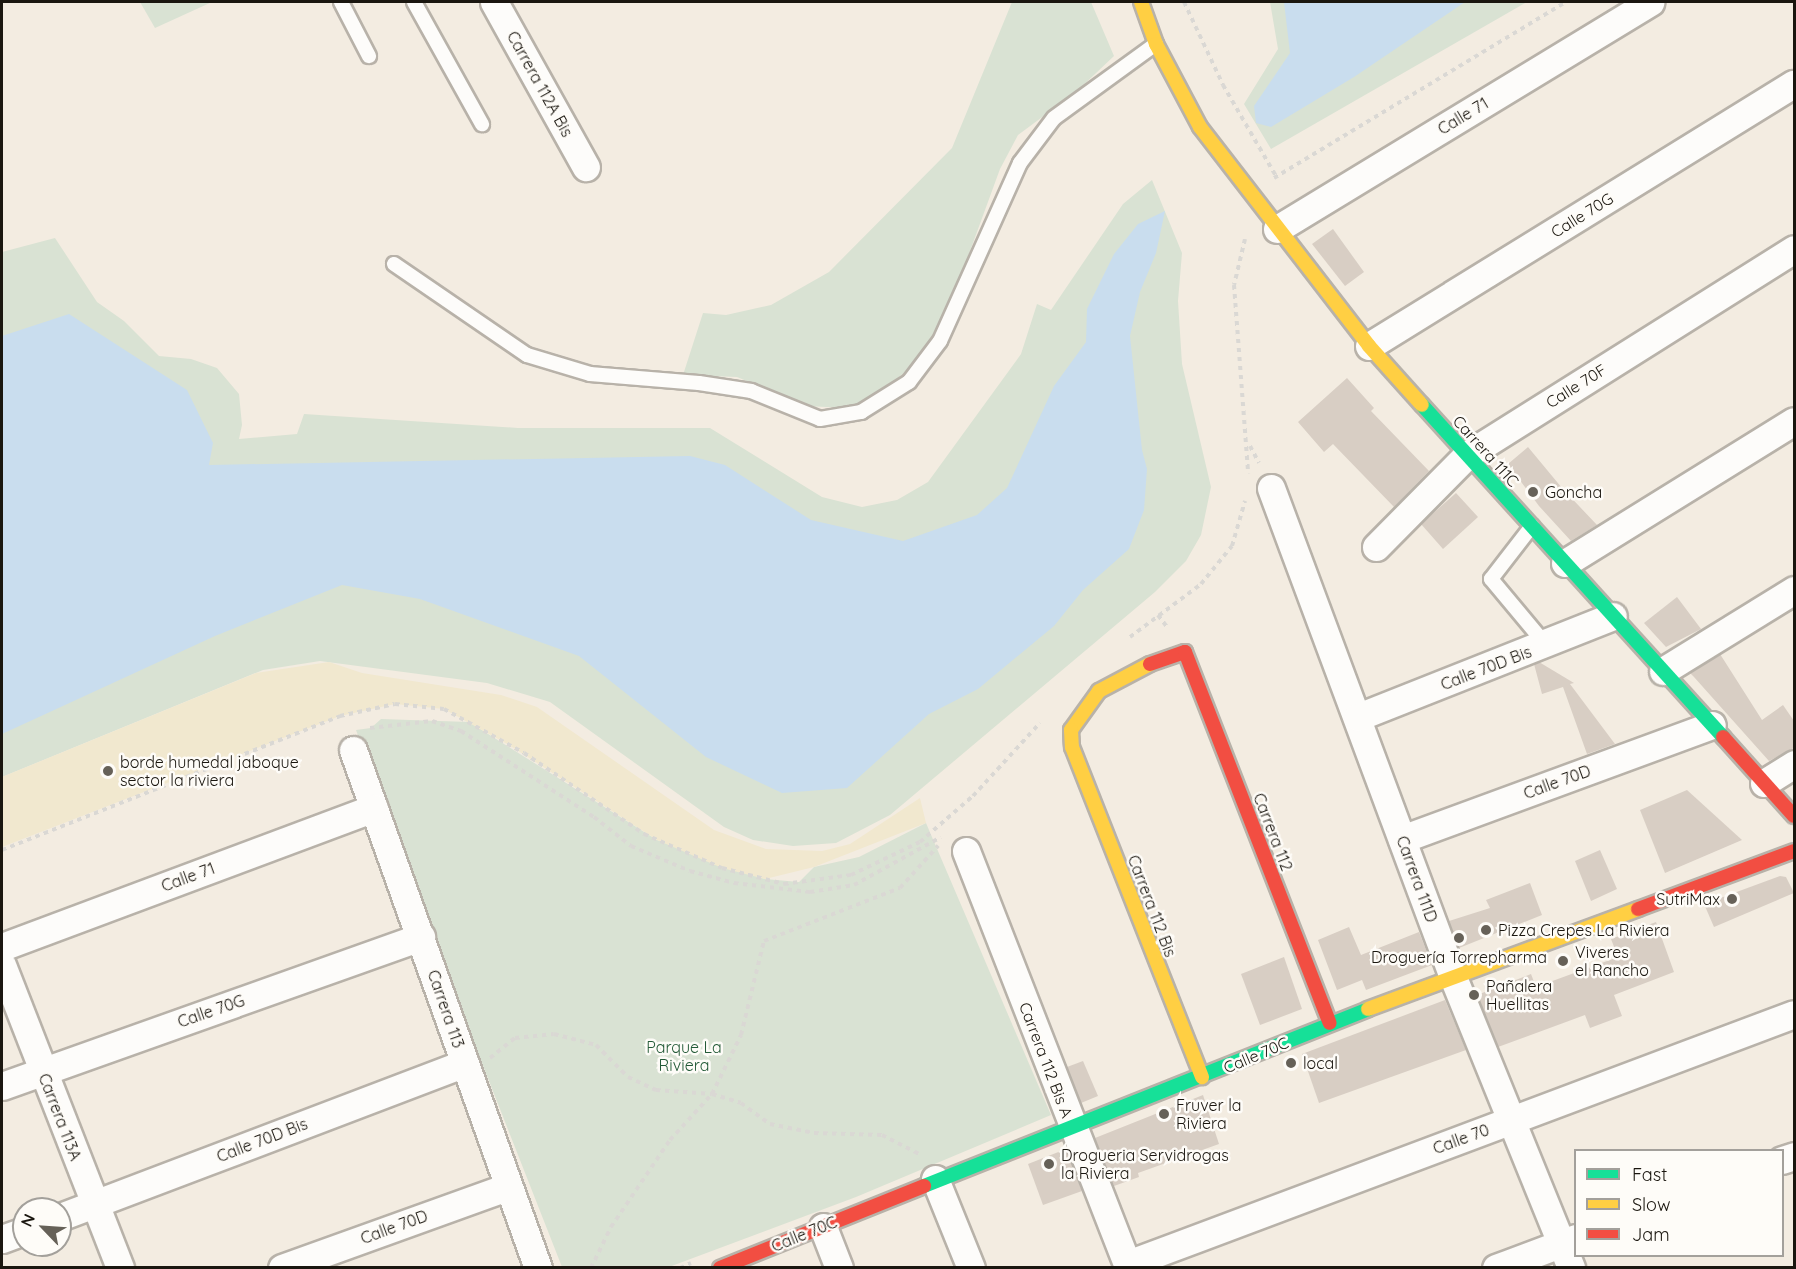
<!DOCTYPE html>
<html>
<head>
<meta charset="utf-8">
<style>
  body { margin:0 }
  #map { position:relative; width:1796px; height:1269px; overflow:hidden; background:#f3ece1; font-family:Quicksand,sans-serif }
  div>[style] { position:absolute }
  [style*='--x'] { left:calc(var(--x)*1px); top:calc(var(--y)*1px); width:calc(var(--w)*1px); rotate:calc(var(--a)*1deg) }
  .green>* { inset:0; background:#d9e2d3 }
  .sand>* { inset:0; background:#f1e8cf }
  .water>* { inset:0; background:#c9ddee }
  .building>* { inset:0; background:#d8cec4 }
  .path>* { height:4px; margin-top:-2px; transform-origin:0; background:repeating-linear-gradient(90deg,#dad8d4 0 4.5px,transparent 0 9px) }
  .roads { filter:drop-shadow(2px 0 #b8b2a9) drop-shadow(-2px 0 #b8b2a9) drop-shadow(0 2px #b8b2a9) drop-shadow(0 -2px #b8b2a9) }
  .lane>* { height:14px; margin:-7px; padding:0 7px; transform-origin:7px; border-radius:7px; background:#fdfcfa }
  .street>* { height:27px; margin:-13.5px; padding:0 13.5px; transform-origin:13.5px; border-radius:13.5px; background:#fdfcfa }
  .fast>* { height:14px; margin:-7px; padding:0 7px; transform-origin:7px; border-radius:7px; background:#16e098 }
  .slow>* { height:14px; margin:-7px; padding:0 7px; transform-origin:7px; border-radius:7px; background:#ffcf43 }
  .jam>* { height:14px; margin:-7px; padding:0 7px; transform-origin:7px; border-radius:7px; background:#f24e42 }
  .dots>* { width:16px; height:16px; translate:-50% -50%; box-sizing:border-box; border:3px solid #fefcf8; border-radius:50% }
  span { translate:-50% -50%; white-space:nowrap; text-align:center; line-height:1.15; -webkit-text-stroke:5px #fefcf8; paint-order:stroke }
  .street-label { font-size:16px; color:#1a160f }
  .poi-label { font-size:16px; color:#1a160f }
  .left { translate:0 -50%; text-align:left }
  .right { translate:-100% -50%; text-align:right }
  .park-label { font-size:16px; color:#235a37 }
  .frame { position:absolute; inset:0; border:3px solid #1a160f; pointer-events:none }
  .legend { position:absolute; left:1574px; top:1149px; width:210px; height:108px; box-sizing:border-box; background:#fefcf8; border:2px solid #a3a09b; margin:0; padding:8px 10px; list-style:none; font-size:18px; color:#1a160f }
  .legend li { display:flex; align-items:center; gap:12px; height:30px }
  .legend b { width:30px; border:2px solid #a3a09b }
  .north { position:absolute; left:12px; top:1197px; width:60px; height:60px; box-sizing:border-box; background:#fefcf8; border:2px solid #a3a09b; border-radius:50%; rotate:295deg; font-size:16px; font-weight:700; line-height:24px; text-align:center; color:#1a160f }
  .north::after { content:''; display:block; margin:auto; width:21px; height:27px; background:#666158; clip-path:polygon(50% 0,100% 100%,50% 72%,0 100%) }
</style>
</head>
<body>
<div id="map">
  <div class="green">
    <i style="clip-path:polygon(140px 2px,212px 2px,155px 28px)"></i>
    <i style="clip-path:polygon(1012px 2px,1091px 2px,1114px 56px,1076px 92px,1018px 135px,1000px 169px,947px 314px,910px 368px,870px 401px,847px 408px,806px 406px,737px 377px,683px 375px,703px 313px,726px 315px,771px 305px,829px 272px,952px 148px)"></i>
    <i style="clip-path:polygon(1270px 2px,1527px 2px,1271px 149px,1244px 104px,1278px 49px)"></i>
    <i style="clip-path:polygon(1152px 180px,1182px 253px,1178px 301px,1182px 364px,1211px 487px,1201px 535px,1186px 561px,1155px 592px,890px 815px,836px 843px,793px 846px,753px 840px,724px 827px,550px 702px,487px 683px,320px 661px,263px 670px,2px 777px,2px 252px,55px 238px,97px 302px,124px 321px,159px 356px,191px 359px,217px 368px,239px 394px,242px 425px,239px 439px,297px 434px,304px 414px,518px 428px,710px 428px,822px 497px,862px 507px,897px 500px,928px 482px,1021px 354px,1037px 304px,1051px 310px,1123px 204px)"></i>
    <i style="clip-path:polygon(381px 719px,469px 722px,657px 840px,765px 879px,799px 882px,814px 867px,859px 857px,926px 823px,1051px 1115px,856px 1197px,669px 1267px,562px 1267px,478px 1053px,476px 1055px,356px 730px,371px 728px)"></i>
  </div>
  <div class="sand">
    <i style="clip-path:polygon(329px 662px,362px 673px,501px 695px,537px 707px,714px 830px,766px 849px,822px 851px,850px 844px,920px 798px,926px 823px,814px 867px,765px 879px,722px 868px,657px 840px,509px 745px,444px 709px,395px 704px,340px 716px,2px 847px,2px 777px,256px 673px)"></i>
  </div>
  <div class="water">
    <i style="clip-path:polygon(1284px 2px,1465px 2px,1354px 77px,1271px 127px,1256px 123px,1254px 106px,1290px 53px)"></i>
    <i style="clip-path:polygon(1165px 211px,1156px 253px,1140px 292px,1130px 336px,1142px 450px,1147px 469px,1144px 510px,1129px 549px,1083px 590px,1054px 626px,978px 689px,929px 714px,847px 788px,782px 793px,706px 757px,579px 656px,420px 599px,342px 585px,215px 636px,2px 734px,2px 336px,69px 314px,187px 390px,213px 443px,209px 465px,690px 456px,725px 465px,811px 520px,903px 541px,977px 515px,1007px 488px,1054px 386px,1086px 342px,1087px 309px,1114px 254px,1138px 224px)"></i>
  </div>
  <div class="building">
    <i style="clip-path:polygon(1333px 229px,1364px 272px,1345px 286px,1312px 244px)"></i>
    <i style="clip-path:polygon(1347px 378px,1374px 408px,1371px 411px,1429px 471px,1394px 507px,1333px 444px,1324px 452px,1298px 422px)"></i>
    <i style="clip-path:polygon(1528px 447px,1562px 488px,1597px 525px,1571px 541px,1539px 506px,1508px 464px)"></i>
    <i style="clip-path:polygon(1456px 493px,1478px 517px,1443px 549px,1421px 524px)"></i>
    <i style="clip-path:polygon(1677px 597px,1701px 629px,1666px 647px,1644px 623px)"></i>
    <i style="clip-path:polygon(1720px 654px,1762px 720px,1783px 705px,1794px 721px,1794px 748px,1769px 761px,1694px 677px,1690px 673px)"></i>
    <i style="clip-path:polygon(1539px 662px,1574px 683px,1570px 684px,1615px 744px,1587px 754px,1563px 687px,1542px 694px,1534px 664px)"></i>
    <i style="clip-path:polygon(1687px 790px,1742px 840px,1665px 873px,1640px 810px)"></i>
    <i style="clip-path:polygon(1600px 850px,1617px 889px,1591px 901px,1575px 861px)"></i>
    <i style="clip-path:polygon(1780px 876px,1786px 877px,1794px 893px,1714px 927px,1704px 904px)"></i>
    <i style="clip-path:polygon(1530px 883px,1542px 915px,1459px 948px,1449px 921px,1490px 908px,1486px 900px)"></i>
    <i style="clip-path:polygon(1656px 922px,1674px 972px,1614px 995px,1622px 1016px,1590px 1028px,1585px 1015px,1498px 1047px,1477px 995px,1531px 974px,1536px 987px,1618px 957px,1611px 939px)"></i>
    <i style="clip-path:polygon(1349px 927px,1361px 955px,1419px 932px,1432px 965px,1366px 990px,1362px 980px,1337px 990px,1318px 940px)"></i>
    <i style="clip-path:polygon(1284px 957px,1302px 1009px,1260px 1025px,1241px 974px)"></i>
    <i style="clip-path:polygon(1445px 1000px,1466px 1050px,1319px 1103px,1302px 1054px)"></i>
    <i style="clip-path:polygon(1083px 1061px,1098px 1096px,1081px 1103px,1067px 1067px)"></i>
    <i style="clip-path:polygon(1203px 1095px,1219px 1144px,1138px 1173px,1139px 1177px,1114px 1186px,1095px 1138px)"></i>
    <i style="clip-path:polygon(1066px 1149px,1082px 1191px,1043px 1205px,1028px 1164px)"></i>
  </div>
  <div class="path">
    <i style="--x:1184;--y:2;--w:92;--a:64.8"></i>
    <i style="--x:1223;--y:85;--w:105;--a:59.8"></i>
    <i style="--x:1274;--y:178;--w:341;--a:-31.1"></i>
    <i style="--x:1245;--y:239;--w:47;--a:103.4"></i>
    <i style="--x:1234;--y:285;--w:189;--a:85.7"></i>
    <i style="--x:1250;--y:446;--w:19;--a:62"></i>
    <i style="--x:1158;--y:615;--w:15;--a:53"></i>
    <i style="--x:1130;--y:637;--w:89;--a:-36.7"></i>
    <i style="--x:1201;--y:584;--w:49;--a:-50.8"></i>
    <i style="--x:1232;--y:546;--w:47;--a:-73.9"></i>
    <i style="--x:370;--y:728;--w:62;--a:-6.4"></i>
    <i style="--x:432;--y:721;--w:31;--a:19"></i>
    <i style="--x:461;--y:731;--w:158;--a:32.9"></i>
    <i style="--x:594;--y:817;--w:47;--a:38.1"></i>
    <i style="--x:631;--y:846;--w:64;--a:23"></i>
    <i style="--x:690;--y:871;--w:46;--a:15.3"></i>
    <i style="--x:734;--y:883;--w:77;--a:6.8"></i>
    <i style="--x:810;--y:892;--w:45;--a:-9"></i>
    <i style="--x:854;--y:885;--w:99;--a:-28.9"></i>
    <i style="--x:2;--y:850;--w:364;--a:-21.6"></i>
    <i style="--x:340;--y:716;--w:56;--a:-12.3"></i>
    <i style="--x:395;--y:704;--w:49;--a:5.8"></i>
    <i style="--x:444;--y:709;--w:91;--a:28.8"></i>
    <i style="--x:524;--y:753;--w:145;--a:34"></i>
    <i style="--x:644;--y:834;--w:85;--a:23.6"></i>
    <i style="--x:722;--y:868;--w:64;--a:14.5"></i>
    <i style="--x:784;--y:884;--w:68;--a:-7.7"></i>
    <i style="--x:851;--y:875;--w:76;--a:-25.6"></i>
    <i style="--x:920;--y:842;--w:70;--a:-41"></i>
    <i style="--x:973;--y:796;--w:99;--a:-47.5"></i>
    <i style="--x:490;--y:1058;--w:32;--a:-39"></i>
    <i style="--x:515;--y:1038;--w:39;--a:-6"></i>
    <i style="--x:554;--y:1034;--w:43;--a:14.7"></i>
    <i style="--x:596;--y:1045;--w:45;--a:45"></i>
    <i style="--x:628;--y:1077;--w:31;--a:25"></i>
    <i style="--x:656;--y:1090;--w:56;--a:4.1"></i>
    <i style="--x:712;--y:1094;--w:30;--a:17"></i>
    <i style="--x:741;--y:1103;--w:36;--a:36"></i>
    <i style="--x:770;--y:1124;--w:45;--a:11.6"></i>
    <i style="--x:814;--y:1133;--w:68;--a:1.7"></i>
    <i style="--x:882;--y:1135;--w:44;--a:27.1"></i>
    <i style="--x:591;--y:1268;--w:46;--a:-64"></i>
    <i style="--x:611;--y:1227;--w:105;--a:-55.9"></i>
    <i style="--x:670;--y:1140;--w:62;--a:-47.6"></i>
    <i style="--x:712;--y:1094;--w:66;--a:-63.8"></i>
    <i style="--x:741;--y:1035;--w:97;--a:-76.3"></i>
    <i style="--x:764;--y:941;--w:146;--a:-21.3"></i>
    <i style="--x:900;--y:888;--w:57;--a:-47.9"></i>
    <i style="--x:680;--y:1268;--w:12;--a:-24"></i>
  </div>
  <div class="roads">
    <div class="lane">
      <i style="--x:341;--y:2;--w:61;--a:62.6"></i>
      <i style="--x:414;--y:2;--w:140;--a:60.9"></i>
      <i style="--x:394;--y:264;--w:161;--a:34.4"></i>
      <i style="--x:527;--y:355;--w:66;--a:16.8"></i>
      <i style="--x:590;--y:374;--w:109;--a:4.7"></i>
      <i style="--x:699;--y:383;--w:53;--a:8.7"></i>
      <i style="--x:751;--y:391;--w:74;--a:22.1"></i>
      <i style="--x:820;--y:419;--w:42;--a:-9.7"></i>
      <i style="--x:861;--y:412;--w:57;--a:-32"></i>
      <i style="--x:909;--y:382;--w:51;--a:-52.9"></i>
      <i style="--x:940;--y:341;--w:195;--a:-65.8"></i>
      <i style="--x:1020;--y:163;--w:56;--a:-52.9"></i>
      <i style="--x:1054;--y:118;--w:126;--a:-36"></i>
      <i style="--x:1532;--y:526;--w:67;--a:127.7"></i>
      <i style="--x:1491;--y:579;--w:86;--a:50.2"></i>
    </div>
    <div class="street">
      <i style="--x:494;--y:2;--w:189;--a:60.9"></i>
      <i style="--x:1277;--y:229;--w:437;--a:-31.3"></i>
      <i style="--x:1369;--y:346;--w:499;--a:-31.7"></i>
      <i style="--x:1271;--y:488;--w:522;--a:69.59"></i>
      <i style="--x:1453;--y:977;--w:314;--a:67.9"></i>
      <i style="--x:1376;--y:547;--w:129;--a:-45.3"></i>
      <i style="--x:1467;--y:455;--w:386;--a:-32.2"></i>
      <i style="--x:1565;--y:563;--w:269;--a:-31.8"></i>
      <i style="--x:1663;--y:671;--w:154;--a:-31.7"></i>
      <i style="--x:1358;--y:717;--w:274;--a:-21.6"></i>
      <i style="--x:353;--y:750;--w:550;--a:70.35"></i>
      <i style="--x:1764;--y:783;--w:36;--a:-32"></i>
      <i style="--x:1402;--y:839;--w:330;--a:-20.2"></i>
      <i style="--x:966;--y:851;--w:448;--a:68.7"></i>
      <i style="--x:2;--y:947;--w:397;--a:-20.5"></i>
      <i style="--x:2;--y:965;--w:325;--a:68.7"></i>
      <i style="--x:2;--y:1086;--w:445;--a:-19.6"></i>
      <i style="--x:1782;--y:1160;--w:13;--a:-18"></i>
      <i style="--x:935;--y:1179;--w:96;--a:68"></i>
      <i style="--x:60;--y:1217;--w:433;--a:-20.8"></i>
      <i style="--x:823;--y:1227;--w:44;--a:68.7"></i>
      <i style="--x:2;--y:1239;--w:23;--a:-20"></i>
      <i style="--x:1128;--y:1264;--w:711;--a:-20.57"></i>
      <i style="--x:282;--y:1268;--w:239;--a:-19.8"></i>
      <i style="--x:1496;--y:1268;--w:85;--a:-20.6"></i>
    </div>
    <div class="fast">
      <i style="--x:1422;--y:405;--w:448;--a:47.8"></i>
      <i style="--x:924;--y:1186;--w:478;--a:-21.7"></i>
    </div>
    <div class="slow">
      <i style="--x:1141;--y:2;--w:45;--a:70.3"></i>
      <i style="--x:1156;--y:44;--w:94;--a:62.1"></i>
      <i style="--x:1200;--y:127;--w:277;--a:52.3"></i>
      <i style="--x:1369;--y:346;--w:79;--a:48.1"></i>
      <i style="--x:1150;--y:664;--w:58;--a:152.1"></i>
      <i style="--x:1099;--y:691;--w:48;--a:125.7"></i>
      <i style="--x:1071;--y:730;--w:17;--a:87"></i>
      <i style="--x:1072;--y:747;--w:355;--a:68.5"></i>
      <i style="--x:1368;--y:1009;--w:288;--a:-20.3"></i>
    </div>
    <div class="jam">
      <i style="--x:1150;--y:664;--w:37;--a:-19"></i>
      <i style="--x:1185;--y:652;--w:398;--a:68.7"></i>
      <i style="--x:1723;--y:737;--w:106;--a:48.1"></i>
      <i style="--x:1638;--y:909;--w:166;--a:-20.4"></i>
      <i style="--x:720;--y:1268;--w:220;--a:-21.9"></i>
    </div>
  </div>
  <div class="dots">
    <i style="left:1533px;top:492px;background:#666158"></i>
    <i style="left:108px;top:771px;background:#666158"></i>
    <i style="left:1732px;top:899px;background:#666158"></i>
    <i style="left:1486px;top:930px;background:#666158"></i>
    <i style="left:1459px;top:938px;background:#666158"></i>
    <i style="left:1563px;top:961px;background:#666158"></i>
    <i style="left:1474px;top:995px;background:#666158"></i>
    <i style="left:1291px;top:1063px;background:#666158"></i>
    <i style="left:1164px;top:1114px;background:#666158"></i>
    <i style="left:1049px;top:1164px;background:#666158"></i>
  </div>
  <div class="street-label">
    <span style="left:540px;top:84px;rotate:61deg">Carrera 112A Bis</span>
    <span style="left:1463px;top:116px;rotate:-31deg">Calle 71</span>
    <span style="left:1582px;top:215px;rotate:-32deg">Calle 70G</span>
    <span style="left:1576px;top:386px;rotate:-32deg">Calle 70F</span>
    <span style="left:1486px;top:451px;rotate:48deg">Carrera 111C</span>
    <span style="left:1486px;top:668px;rotate:-21deg">Calle 70D Bis</span>
    <span style="left:1557px;top:782px;rotate:-20deg">Calle 70D</span>
    <span style="left:1273px;top:832px;rotate:69deg">Carrera 112</span>
    <span style="left:188px;top:877px;rotate:-20deg">Calle 71</span>
    <span style="left:1417px;top:879px;rotate:70deg">Carrera 111D</span>
    <span style="left:1152px;top:906px;rotate:69deg">Carrera 112 Bis</span>
    <span style="left:446px;top:1009px;rotate:71deg">Carrera 113</span>
    <span style="left:211px;top:1011px;rotate:-19deg">Calle 70G</span>
    <span style="left:1256px;top:1055px;rotate:-23deg">Calle 70C</span>
    <span style="left:1046px;top:1060px;rotate:69deg">Carrera 112 Bis A</span>
    <span style="left:60px;top:1117px;rotate:69deg">Carrera 113A</span>
    <span style="left:1461px;top:1139px;rotate:-20deg">Calle 70</span>
    <span style="left:262px;top:1140px;rotate:-21deg">Calle 70D Bis</span>
    <span style="left:394px;top:1227px;rotate:-20deg">Calle 70D</span>
    <span style="left:804px;top:1234px;rotate:-22deg">Calle 70C</span>
  </div>
  <div class="poi-label">
    <span class="left" style="left:1545px;top:492px">Goncha</span>
    <span class="left" style="left:120px;top:771px">borde humedal jaboque<br>sector la riviera</span>
    <span class="right" style="left:1720px;top:899px">SutriMax</span>
    <span class="left" style="left:1498px;top:930px">Pizza Crepes La Riviera</span>
    <span class="left" style="left:1575px;top:961px">Viveres<br>el Rancho</span>
    <span style="left:1459px;top:957px">Droguería Torrepharma</span>
    <span class="left" style="left:1486px;top:995px">Pañalera<br>Huellitas</span>
    <span class="left" style="left:1303px;top:1063px">local</span>
    <span class="left" style="left:1176px;top:1114px">Fruver la<br>Riviera</span>
    <span class="left" style="left:1061px;top:1164px">Drogueria Servidrogas<br>la Riviera</span>
  </div>
  <div class="park-label">
    <span style="left:684px;top:1056px">Parque La<br>Riviera</span>
  </div>
  <div class="frame"></div>
  <ul class="legend">
  <li><b style="height:8px;background:#16e098"></b>Fast</li>
  <li><b style="height:8px;background:#ffcf43"></b>Slow</li>
  <li><b style="height:8px;background:#f24e42"></b>Jam</li>
  </ul>
  <div class="north">N</div>
</div>
</body>
</html>
